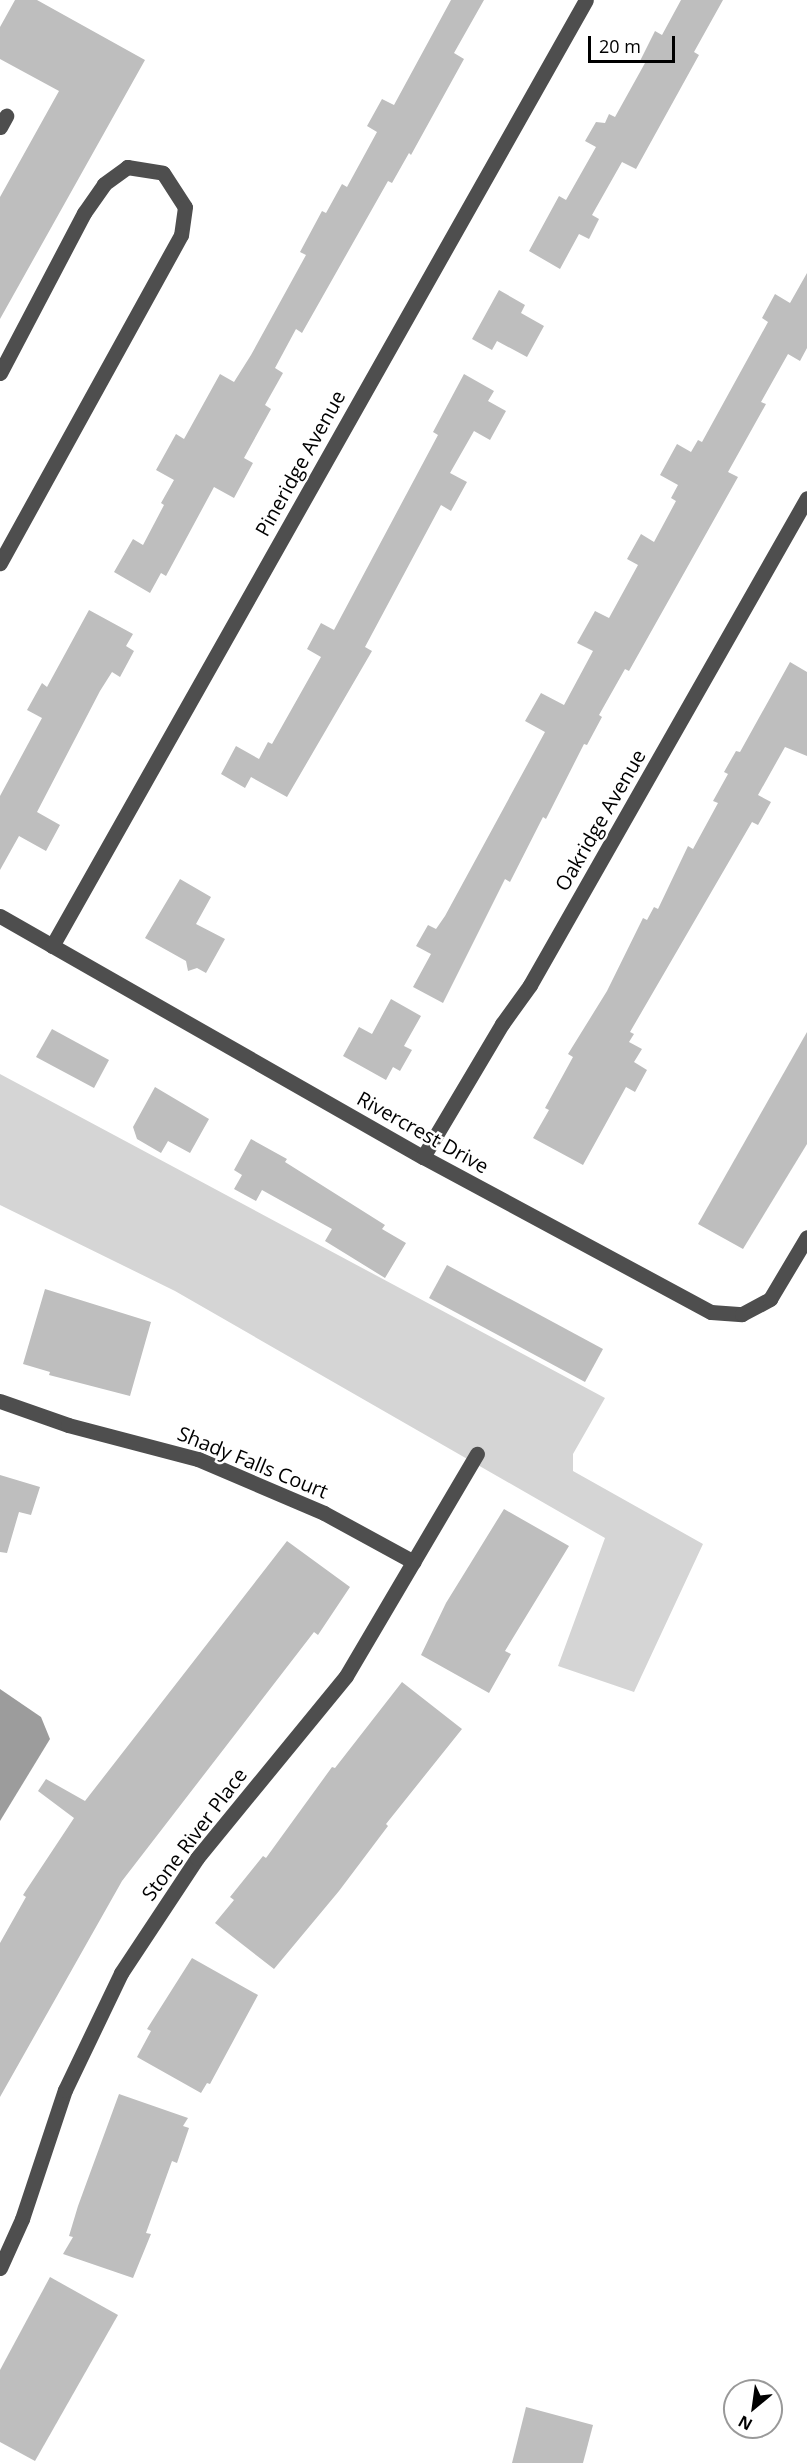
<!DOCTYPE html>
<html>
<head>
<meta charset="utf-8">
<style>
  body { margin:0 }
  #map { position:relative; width:807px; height:2463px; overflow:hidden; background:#fff; font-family:"Open Sans",sans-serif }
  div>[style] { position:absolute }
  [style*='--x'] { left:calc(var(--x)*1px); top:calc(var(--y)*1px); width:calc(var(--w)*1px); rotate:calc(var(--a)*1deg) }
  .green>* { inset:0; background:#d5d5d5 }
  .water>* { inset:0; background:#9c9c9c }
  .building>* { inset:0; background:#bebebe }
  .minor>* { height:15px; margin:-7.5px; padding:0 7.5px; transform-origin:7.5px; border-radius:7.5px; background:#4e4e4e }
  span { translate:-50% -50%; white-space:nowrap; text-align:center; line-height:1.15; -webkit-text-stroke:5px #fff; paint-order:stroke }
  .street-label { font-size:20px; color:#000 }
  .north { position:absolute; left:723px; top:2379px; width:60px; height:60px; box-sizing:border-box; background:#fff; border:2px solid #999; border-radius:50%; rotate:209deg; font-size:16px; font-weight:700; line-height:24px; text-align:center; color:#000 }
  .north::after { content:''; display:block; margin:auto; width:21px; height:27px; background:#000; clip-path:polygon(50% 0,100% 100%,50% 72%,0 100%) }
  .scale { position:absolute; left:588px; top:36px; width:87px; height:27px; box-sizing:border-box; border:3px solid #000; border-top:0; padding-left:8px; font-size:18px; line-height:21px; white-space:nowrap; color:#000; -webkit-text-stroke:4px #fff; paint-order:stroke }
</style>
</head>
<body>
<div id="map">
  <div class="green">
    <i style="clip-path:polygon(0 1074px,605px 1398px,573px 1454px,573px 1471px,703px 1544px,634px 1692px,558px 1666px,605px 1538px,175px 1291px,0 1205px)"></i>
  </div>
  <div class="water">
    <i style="clip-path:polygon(0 1689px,41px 1717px,50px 1739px,0 1821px)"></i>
  </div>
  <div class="building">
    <i style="clip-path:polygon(15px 0,37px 0,145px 60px,0 319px,0 197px,59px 91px,0 59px,0 27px)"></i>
    <i style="clip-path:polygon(451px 0,484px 0,454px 53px,464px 59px,411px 155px,409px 153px,392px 183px,388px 181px,302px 333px,296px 329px,275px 368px,283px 373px,265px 405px,271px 409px,244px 458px,253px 463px,234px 498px,214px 487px,166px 576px,161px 573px,150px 593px,114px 572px,133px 539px,143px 545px,164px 505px,161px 503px,174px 480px,156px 470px,176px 434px,184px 439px,220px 374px,234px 382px,251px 355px,306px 255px,300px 252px,322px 211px,326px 213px,342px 184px,347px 187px,377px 132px,367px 126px,382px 99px,394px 105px)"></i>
    <i style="clip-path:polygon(681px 0,723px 0,694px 52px,699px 55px,636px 169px,622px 162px,592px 215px,599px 219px,589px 239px,579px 234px,560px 269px,529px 251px,559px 196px,566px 200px,596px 147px,585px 141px,596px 122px,605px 123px,609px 114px,615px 117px,645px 63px,640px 61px,655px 31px,662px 35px)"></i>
    <i style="clip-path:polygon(807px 273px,807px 348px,800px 361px,788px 354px,761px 402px,766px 404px,728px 472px,738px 477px,629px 671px,625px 669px,599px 715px,602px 717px,587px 745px,584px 744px,546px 819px,543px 817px,510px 882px,505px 879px,443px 1003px,413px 987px,431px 954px,416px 946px,428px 925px,436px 929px,445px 916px,545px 732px,525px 721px,541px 693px,564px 705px,593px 651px,577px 643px,595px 611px,609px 618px,638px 565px,627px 559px,641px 534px,654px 542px,676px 501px,671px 498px,678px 485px,660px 475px,677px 444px,691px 452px,698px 440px,702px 442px,768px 322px,762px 318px,775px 294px,790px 303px)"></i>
    <i style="clip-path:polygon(499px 290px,525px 305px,521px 313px,544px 326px,527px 357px,497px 341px,492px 350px,472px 339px)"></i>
    <i style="clip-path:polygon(464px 374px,494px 391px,488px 401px,506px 411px,490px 440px,474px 431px,450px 473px,467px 482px,451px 511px,441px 505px,365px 647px,372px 651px,287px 797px,251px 777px,245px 788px,221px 774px,236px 746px,259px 759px,268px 742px,272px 744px,321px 657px,307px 649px,321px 623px,334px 630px,438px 435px,433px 432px)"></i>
    <i style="clip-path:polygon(89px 610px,133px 634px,126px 646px,134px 651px,120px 677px,112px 672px,100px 691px,37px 812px,60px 825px,46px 851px,19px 836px,0 870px,0 796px,42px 718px,27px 710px,42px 683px,47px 687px)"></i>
    <i style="clip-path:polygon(790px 662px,807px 672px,807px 756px,785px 747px,758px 795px,771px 802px,758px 825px,752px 822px,630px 1032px,634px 1034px,629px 1042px,642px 1049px,634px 1062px,647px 1070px,635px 1092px,626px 1087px,583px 1165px,533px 1138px,549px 1110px,545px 1108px,573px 1057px,568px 1054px,607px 991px,643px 918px,647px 920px,654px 907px,658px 909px,688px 846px,693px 849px,718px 803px,713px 801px,728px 774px,724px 772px,736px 751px,740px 752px)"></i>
    <i style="clip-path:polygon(180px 879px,211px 897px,196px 924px,225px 939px,206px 973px,197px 968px,188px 971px,186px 961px,145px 938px)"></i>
    <i style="clip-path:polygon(391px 999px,421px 1016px,404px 1046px,412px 1050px,400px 1071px,393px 1067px,386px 1080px,343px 1056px,359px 1027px,372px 1034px)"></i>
    <i style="clip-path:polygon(52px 1029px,109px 1060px,94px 1088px,36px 1057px)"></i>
    <i style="clip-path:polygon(807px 1032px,807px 1144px,743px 1249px,698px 1224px)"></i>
    <i style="clip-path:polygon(155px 1087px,209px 1119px,190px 1153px,168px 1141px,161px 1153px,137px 1139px,133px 1127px)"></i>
    <i style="clip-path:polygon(251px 1139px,287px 1159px,285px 1162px,385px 1225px,382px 1229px,406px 1243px,385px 1278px,325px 1241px,332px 1229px,262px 1190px,256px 1201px,234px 1189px,242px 1175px,234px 1170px)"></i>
    <i style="clip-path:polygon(447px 1265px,603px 1349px,585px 1382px,429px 1298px)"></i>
    <i style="clip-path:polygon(45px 1289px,151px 1322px,130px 1396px,49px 1375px,50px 1372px,23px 1364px)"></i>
    <i style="clip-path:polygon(0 1475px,40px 1487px,31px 1515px,19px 1512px,7px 1553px,0 1552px)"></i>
    <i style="clip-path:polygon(504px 1509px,569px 1546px,505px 1651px,511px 1654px,489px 1693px,421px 1655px,446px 1603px)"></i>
    <i style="clip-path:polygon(287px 1541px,350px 1587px,318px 1635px,314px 1632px,122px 1881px,0 2097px,0 1943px,26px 1897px,23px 1895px,74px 1818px,38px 1791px,46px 1779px,85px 1801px)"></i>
    <i style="clip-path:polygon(402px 1682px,462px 1729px,386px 1824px,388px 1826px,339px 1891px,274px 1969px,215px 1923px,234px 1900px,230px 1897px,263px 1856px,266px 1858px,332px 1767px,335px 1768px)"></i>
    <i style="clip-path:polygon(192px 1958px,258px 1995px,210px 2084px,207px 2083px,201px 2093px,137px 2057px,151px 2031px,147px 2029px)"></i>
    <i style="clip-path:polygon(119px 2094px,188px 2118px,183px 2126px,189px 2128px,177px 2163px,172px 2161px,146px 2233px,151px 2234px,133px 2278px,63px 2254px,73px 2237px,69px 2236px,78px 2206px)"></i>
    <i style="clip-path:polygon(50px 2277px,118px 2315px,35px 2461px,0 2442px,0 2370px)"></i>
    <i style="clip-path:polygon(526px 2407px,593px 2425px,583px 2463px,512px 2463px)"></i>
  </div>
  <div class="minor">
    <i style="--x:0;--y:127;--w:13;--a:-61"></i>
    <i style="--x:0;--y:373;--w:181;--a:-62.3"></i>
    <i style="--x:84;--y:213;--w:35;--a:-55"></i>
    <i style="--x:104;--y:184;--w:29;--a:-36"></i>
    <i style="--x:127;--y:167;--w:36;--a:9"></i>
    <i style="--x:163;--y:173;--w:40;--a:57.1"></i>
    <i style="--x:185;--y:207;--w:28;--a:98"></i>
    <i style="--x:181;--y:235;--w:375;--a:118.9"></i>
    <i style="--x:0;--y:916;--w:487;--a:29.7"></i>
    <i style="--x:423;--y:1157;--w:327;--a:28.3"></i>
    <i style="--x:711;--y:1312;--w:31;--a:4"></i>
    <i style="--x:742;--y:1314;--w:32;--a:-28"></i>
    <i style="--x:770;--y:1299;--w:72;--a:-59.2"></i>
    <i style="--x:52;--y:946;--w:1086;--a:-60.56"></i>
    <i style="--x:423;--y:1157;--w:155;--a:-59.3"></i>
    <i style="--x:502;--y:1024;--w:48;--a:-54.3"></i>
    <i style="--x:530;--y:985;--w:560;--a:-60.37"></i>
    <i style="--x:0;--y:1401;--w:72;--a:19.4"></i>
    <i style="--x:68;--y:1425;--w:134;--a:14.7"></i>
    <i style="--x:198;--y:1459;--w:137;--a:23.2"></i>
    <i style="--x:324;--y:1513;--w:102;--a:28.6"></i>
    <i style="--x:0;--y:2268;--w:54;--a:-65.8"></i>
    <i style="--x:22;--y:2219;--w:136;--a:-71.6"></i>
    <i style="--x:65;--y:2090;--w:130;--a:-64.4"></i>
    <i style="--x:121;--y:1973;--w:138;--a:-56.5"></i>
    <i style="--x:197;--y:1858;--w:235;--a:-50.7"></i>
    <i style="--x:346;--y:1676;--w:258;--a:-59.5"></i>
  </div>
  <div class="street-label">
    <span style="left:300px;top:463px;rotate:-61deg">Pineridge Avenue</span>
    <span style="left:600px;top:820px;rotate:-60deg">Oakridge Avenue</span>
    <span style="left:423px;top:1132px;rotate:29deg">Rivercrest Drive</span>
    <span style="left:253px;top:1462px;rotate:22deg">Shady Falls Court</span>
    <span style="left:194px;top:1834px;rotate:-53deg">Stone River Place</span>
  </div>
  <div class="north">N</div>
  <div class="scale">20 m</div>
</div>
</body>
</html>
